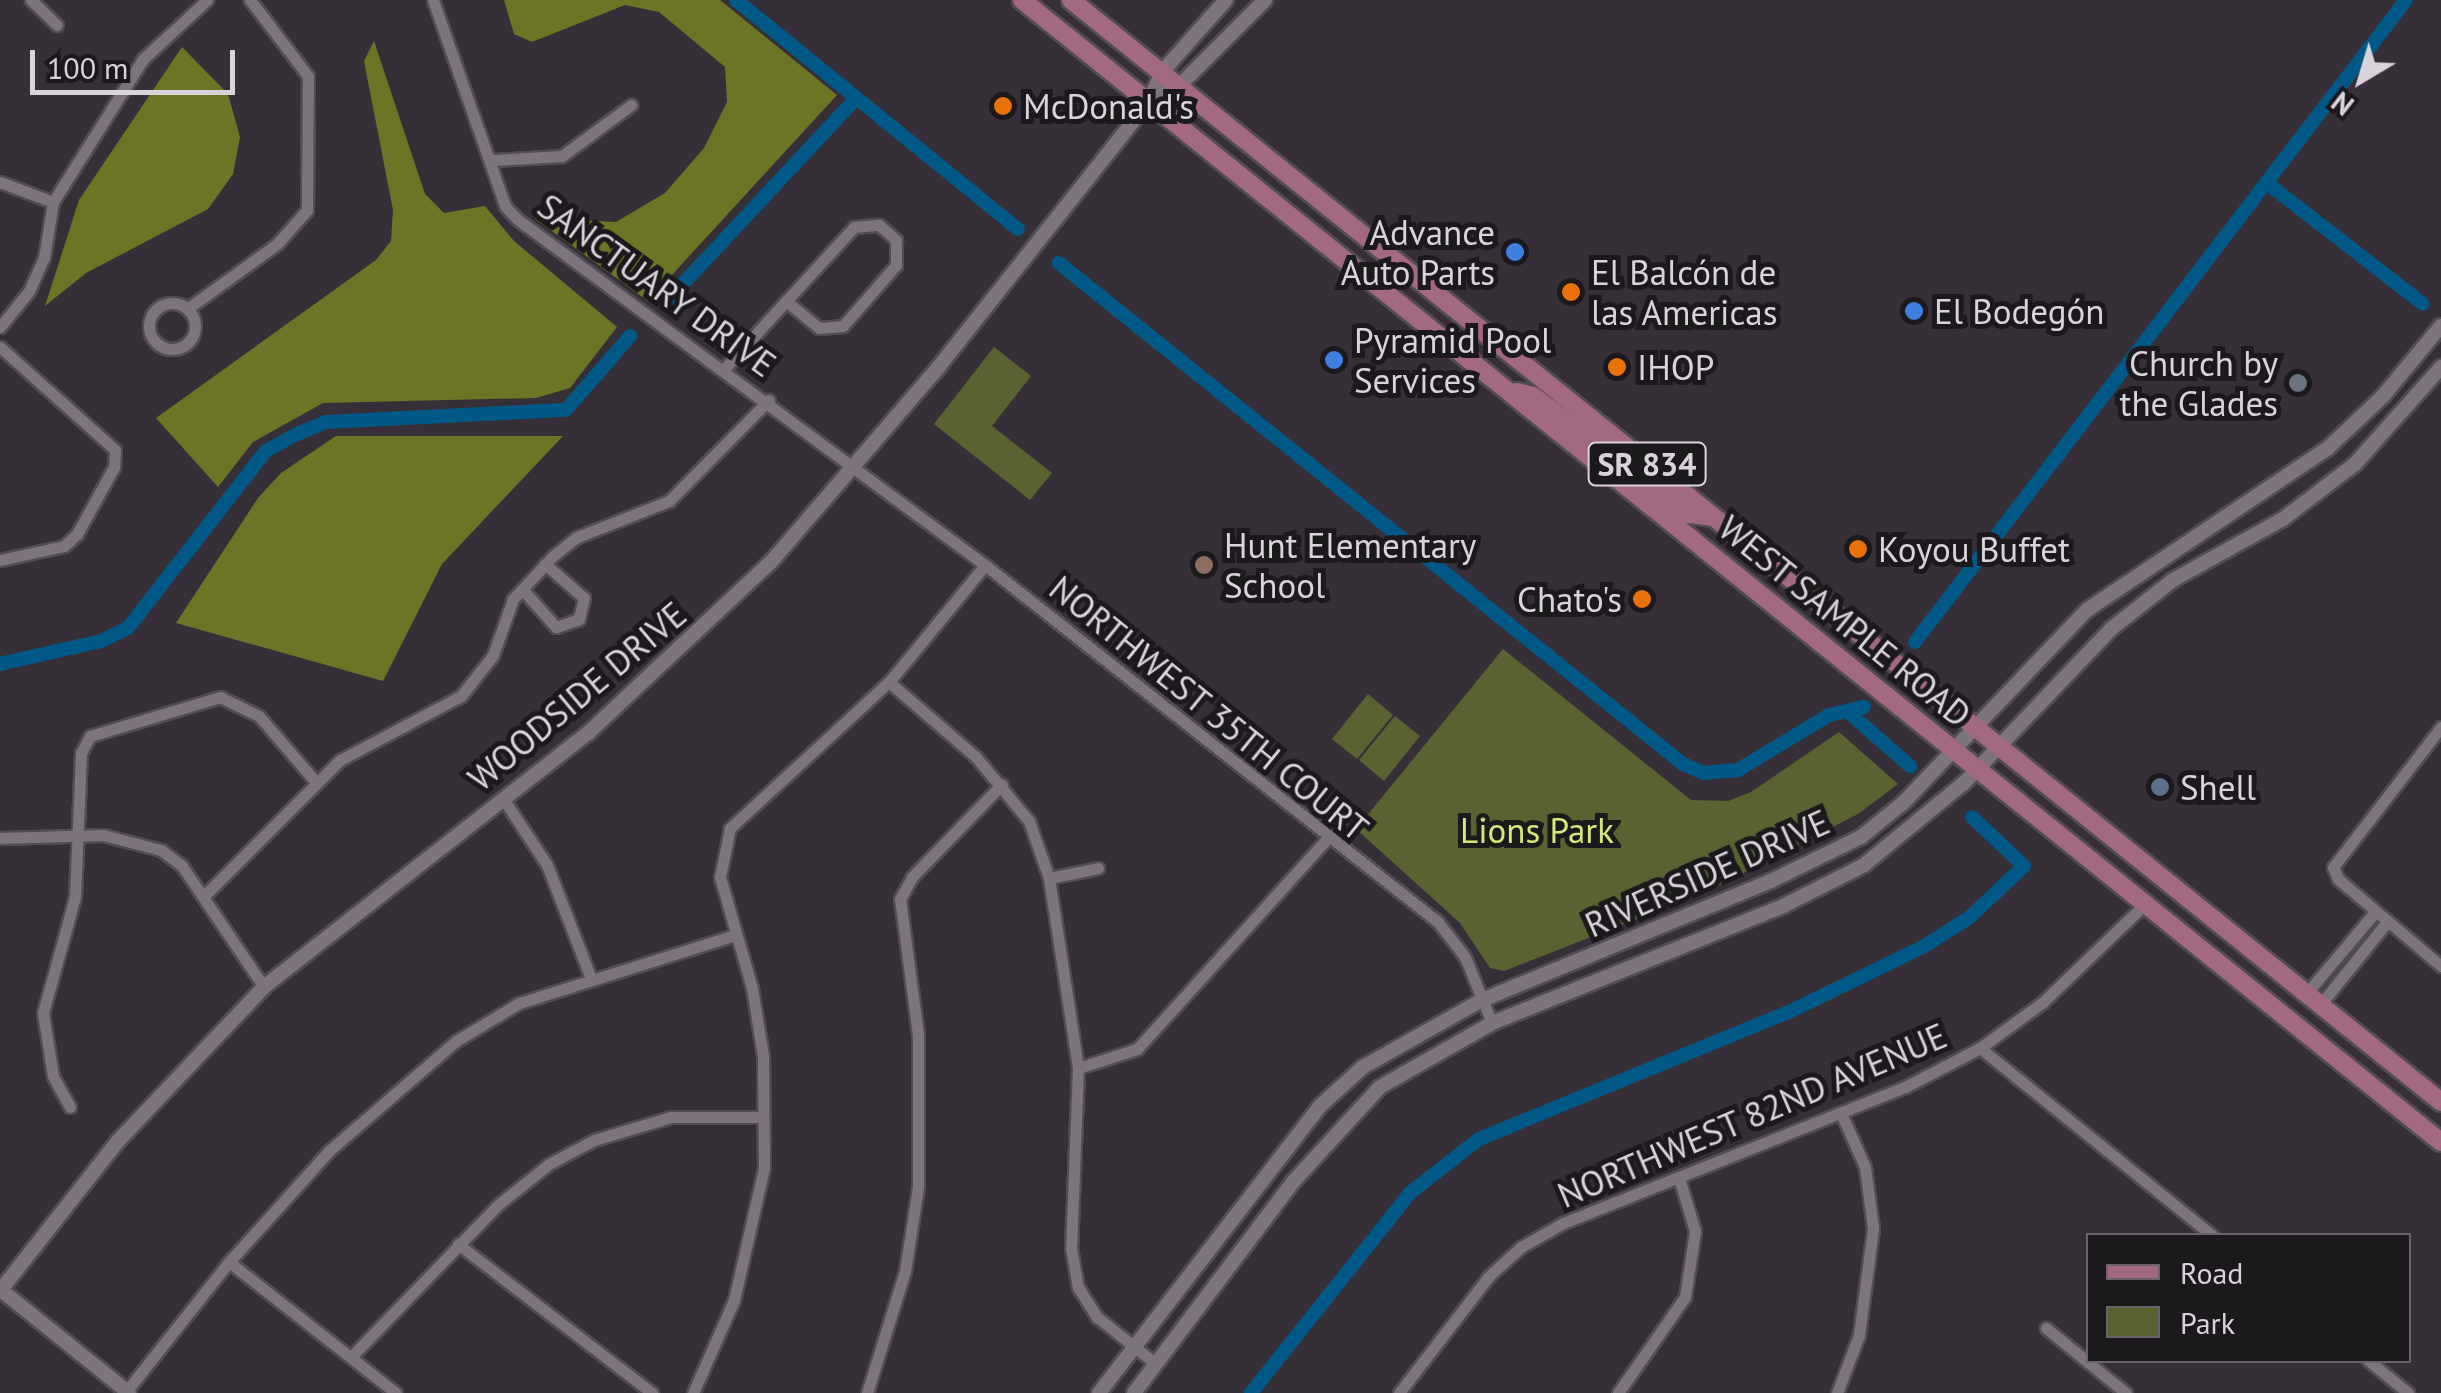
<!DOCTYPE html>
<html>
<head>
<meta charset="utf-8">
<style>
  body { margin:0 }
  #map { position:relative; width:2441px; height:1393px; overflow:hidden; background:#372f38; font-family:"PT Sans",sans-serif }
  div>[style] { position:absolute }
  [style*='--x'] { left:calc(var(--x)*1px); top:calc(var(--y)*1px); width:calc(var(--w)*1px); rotate:calc(var(--a)*1deg) }
  .green>* { inset:0; background:#5a6232 }
  .forest>* { inset:0; background:#6b7525 }
  .canal>* { height:14px; margin:-7px; padding:0 7px; transform-origin:7px; border-radius:7px; background:#005886 }
  .roads { filter:drop-shadow(2px 0 #524c53) drop-shadow(-2px 0 #524c53) drop-shadow(0 2px #524c53) drop-shadow(0 -2px #524c53) }
  .minor>* { height:11px; margin:-5.5px; padding:0 5.5px; transform-origin:5.5px; border-radius:5.5px; background:#7d747e }
  .minor>.ring { margin:-5.5px; padding:0; box-sizing:content-box; background:none; border:11px solid #7d747e; border-radius:50% }
  .tertiary>* { height:14px; margin:-7px; padding:0 7px; transform-origin:7px; border-radius:7px; background:#7d747e }
  .primary>* { height:18px; margin:-9px; padding:0 9px; transform-origin:9px; border-radius:9px; background:#a26980 }
  .dots>* { width:28px; height:28px; translate:-50% -50%; box-sizing:border-box; border:5px solid #1c191d; border-radius:50% }
  span { translate:-50% -50%; white-space:nowrap; text-align:center; line-height:1.15; -webkit-text-stroke:10px #1c191d; paint-order:stroke }
  .shield-label span { padding:2px 8px; background:#1c191d; border:2px solid; border-radius:8px; -webkit-text-stroke-width:0 }
  .shield-label { font-size:32px; color:#d9d4da; font-weight:700 }
  .poi-label { font-size:35px; color:#d9d4da }
  .left { translate:0 -50%; text-align:left }
  .right { translate:-100% -50%; text-align:right }
  .street-label { font-size:35px; color:#d9d4da }
  .park-label { font-size:35px; color:#d5e67b }
  .legend { position:absolute; left:2086px; top:1233px; width:325px; height:130px; box-sizing:border-box; background:#1c191d; border:2px solid #686469; margin:0; padding:12px 18px; list-style:none; font-size:30px; color:#d9d4da }
  .legend li { display:flex; align-items:center; gap:20px; height:50px }
  .legend b { width:50px; border:2px solid #686469 }
  .north { position:absolute; left:2311px; top:30px; width:100px; height:100px; -webkit-text-stroke:8px #1c191d; paint-order:stroke; rotate:218deg; font-size:28px; font-weight:700; line-height:40px; text-align:center; color:#d9d4da }
  .north::after { content:''; display:block; margin:auto; width:35px; height:45px; background:#d9d4da; clip-path:polygon(50% 0,100% 100%,50% 72%,0 100%) }
  .scale { position:absolute; left:30px; top:50px; width:205px; height:45px; box-sizing:border-box; border:5px solid #d9d4da; border-top:0; padding-left:12px; font-size:30px; line-height:35px; white-space:nowrap; color:#d9d4da; -webkit-text-stroke:8px #1c191d; paint-order:stroke }
</style>
</head>
<body>
<div id="map">
  <div class="green">
    <i style="clip-path:polygon(994px 347px,1031px 376px,992px 426px,1052px 473px,1030px 500px,934px 424px)"></i>
    <i style="clip-path:polygon(1503px 649px,1691px 800px,1728px 801px,1751px 792px,1839px 732px,1898px 784px,1858px 814px,1706px 892px,1504px 971px,1490px 968px,1460px 923px,1356px 829px)"></i>
    <i style="clip-path:polygon(1368px 694px,1393px 715px,1357px 759px,1332px 739px)"></i>
    <i style="clip-path:polygon(1395px 716px,1420px 736px,1384px 781px,1359px 760px)"></i>
  </div>
  <div class="forest">
    <i style="clip-path:polygon(504px 0,720px 0,837px 95px,648px 301px,534px 218px,616px 222px,665px 193px,704px 148px,727px 102px,725px 67px,659px 12px,625px 5px,532px 42px,514px 34px)"></i>
    <i style="clip-path:polygon(374px 41px,425px 194px,444px 213px,485px 206px,514px 241px,617px 327px,570px 388px,536px 398px,323px 403px,253px 442px,218px 487px,156px 418px,376px 260px,391px 241px,393px 210px,364px 61px)"></i>
    <i style="clip-path:polygon(182px 47px,228px 94px,240px 137px,233px 174px,208px 209px,86px 273px,45px 306px,79px 200px)"></i>
    <i style="clip-path:polygon(336px 436px,563px 436px,442px 564px,383px 681px,176px 623px,258px 498px,281px 473px)"></i>
  </div>
  <div class="canal">
    <i style="--x:736;--y:0;--w:363;--a:39.1"></i>
    <i style="--x:2267;--y:183;--w:197;--a:37.8"></i>
    <i style="--x:1059;--y:263;--w:800;--a:38.76"></i>
    <i style="--x:1683;--y:764;--w:22;--a:24"></i>
    <i style="--x:1703;--y:773;--w:35;--a:-5"></i>
    <i style="--x:1738;--y:770;--w:106;--a:-31.1"></i>
    <i style="--x:1829;--y:715;--w:36;--a:-13"></i>
    <i style="--x:667;--y:301;--w:277;--a:-47"></i>
    <i style="--x:1915;--y:642;--w:808;--a:-52.59"></i>
    <i style="--x:0;--y:664;--w:104;--a:-12.8"></i>
    <i style="--x:101;--y:641;--w:30;--a:-26"></i>
    <i style="--x:128;--y:628;--w:224;--a:-52.1"></i>
    <i style="--x:266;--y:451;--w:33;--a:-29"></i>
    <i style="--x:295;--y:435;--w:33;--a:-23"></i>
    <i style="--x:325;--y:422;--w:241;--a:-2.9"></i>
    <i style="--x:566;--y:410;--w:98;--a:-49.1"></i>
    <i style="--x:1847;--y:711;--w:84;--a:41.1"></i>
    <i style="--x:1251;--y:1393;--w:256;--a:-51.5"></i>
    <i style="--x:1410;--y:1193;--w:88;--a:-38"></i>
    <i style="--x:1479;--y:1139;--w:337;--a:-22.3"></i>
    <i style="--x:1791;--y:1011;--w:147;--a:-25.9"></i>
    <i style="--x:1923;--y:947;--w:56;--a:-32.6"></i>
    <i style="--x:1970;--y:917;--w:74;--a:-43.4"></i>
    <i style="--x:2024;--y:866;--w:71;--a:-136.7"></i>
  </div>
  <div class="roads">
    <div class="minor">
      <i style="--x:31;--y:0;--w:36;--a:44"></i>
      <i style="--x:433;--y:0;--w:218;--a:70.7"></i>
      <i style="--x:505;--y:206;--w:18;--a:47"></i>
      <i style="--x:517;--y:219;--w:582;--a:36.48"></i>
      <i style="--x:985;--y:565;--w:577;--a:38.24"></i>
      <i style="--x:1438;--y:922;--w:44;--a:52.4"></i>
      <i style="--x:1465;--y:957;--w:71;--a:67.8"></i>
      <i style="--x:494;--y:160;--w:68;--a:-3.4"></i>
      <i style="--x:562;--y:156;--w:86;--a:-36.5"></i>
      <i style="--x:0;--y:182;--w:57;--a:20.7"></i>
      <i class="ring" style="left:149px;top:303px;width:35px;height:35px"></i>
      <i style="--x:187;--y:309;--w:111;--a:-35.8"></i>
      <i style="--x:277;--y:244;--w:45;--a:-48.6"></i>
      <i style="--x:307;--y:210;--w:134;--a:-89.6"></i>
      <i style="--x:308;--y:76;--w:96;--a:-127.3"></i>
      <i style="--x:0;--y:327;--w:46;--a:-51.1"></i>
      <i style="--x:29;--y:291;--w:36;--a:-66"></i>
      <i style="--x:44;--y:258;--w:57;--a:-80.9"></i>
      <i style="--x:53;--y:202;--w:169;--a:-57.8"></i>
      <i style="--x:143;--y:59;--w:87;--a:-42.7"></i>
      <i style="--x:0;--y:347;--w:154;--a:41.8"></i>
      <i style="--x:115;--y:450;--w:17;--a:93"></i>
      <i style="--x:114;--y:467;--w:77;--a:118.9"></i>
      <i style="--x:77;--y:534;--w:18;--a:137"></i>
      <i style="--x:64;--y:546;--w:66;--a:167.7"></i>
      <i style="--x:725;--y:368;--w:91;--a:-47.7"></i>
      <i style="--x:786;--y:301;--w:100;--a:-47.4"></i>
      <i style="--x:854;--y:227;--w:25;--a:-5"></i>
      <i style="--x:879;--y:225;--w:23;--a:41"></i>
      <i style="--x:896;--y:240;--w:25;--a:90"></i>
      <i style="--x:896;--y:265;--w:81;--a:131"></i>
      <i style="--x:843;--y:326;--w:24;--a:175"></i>
      <i style="--x:819;--y:328;--w:43;--a:-140.7"></i>
      <i style="--x:522;--y:589;--w:51;--a:48.2"></i>
      <i style="--x:556;--y:627;--w:24;--a:-19"></i>
      <i style="--x:579;--y:619;--w:22;--a:-77"></i>
      <i style="--x:584;--y:598;--w:52;--a:-138.9"></i>
      <i style="--x:889;--y:682;--w:115;--a:40.8"></i>
      <i style="--x:976;--y:757;--w:83;--a:50.4"></i>
      <i style="--x:1029;--y:821;--w:60;--a:70.7"></i>
      <i style="--x:1049;--y:878;--w:192;--a:81.3"></i>
      <i style="--x:1078;--y:1068;--w:180;--a:92.2"></i>
      <i style="--x:1071;--y:1248;--w:40;--a:80"></i>
      <i style="--x:1078;--y:1287;--w:36;--a:58"></i>
      <i style="--x:1097;--y:1317;--w:75;--a:38.5"></i>
      <i style="--x:2441;--y:727;--w:177;--a:127.6"></i>
      <i style="--x:2333;--y:867;--w:13;--a:67"></i>
      <i style="--x:2338;--y:879;--w:135;--a:40.2"></i>
      <i style="--x:504;--y:800;--w:78;--a:56.5"></i>
      <i style="--x:547;--y:865;--w:119;--a:68.8"></i>
      <i style="--x:0;--y:838;--w:103;--a:-1.7"></i>
      <i style="--x:103;--y:835;--w:60;--a:14.5"></i>
      <i style="--x:161;--y:850;--w:26;--a:37"></i>
      <i style="--x:182;--y:866;--w:146;--a:55.9"></i>
      <i style="--x:1049;--y:878;--w:50;--a:-11.5"></i>
      <i style="--x:204;--y:896;--w:192;--a:-45"></i>
      <i style="--x:340;--y:760;--w:137;--a:-27.9"></i>
      <i style="--x:461;--y:696;--w:52;--a:-52"></i>
      <i style="--x:493;--y:655;--w:59;--a:-70.3"></i>
      <i style="--x:513;--y:599;--w:60;--a:-47"></i>
      <i style="--x:554;--y:555;--w:29;--a:-38"></i>
      <i style="--x:577;--y:537;--w:99;--a:-21.4"></i>
      <i style="--x:669;--y:501;--w:142;--a:-45.3"></i>
      <i style="--x:2306;--y:994;--w:107;--a:-49.9"></i>
      <i style="--x:2320;--y:1005;--w:107;--a:-51.1"></i>
      <i style="--x:1980;--y:1048;--w:299;--a:38.9"></i>
      <i style="--x:1078;--y:1068;--w:62;--a:-17.9"></i>
      <i style="--x:1137;--y:1049;--w:283;--a:-47.9"></i>
      <i style="--x:70;--y:1107;--w:35;--a:-119"></i>
      <i style="--x:53;--y:1076;--w:64;--a:-99"></i>
      <i style="--x:43;--y:1013;--w:120;--a:-74.6"></i>
      <i style="--x:75;--y:897;--w:144;--a:-87.6"></i>
      <i style="--x:81;--y:753;--w:19;--a:-62"></i>
      <i style="--x:90;--y:736;--w:136;--a:-16.7"></i>
      <i style="--x:220;--y:697;--w:43;--a:26"></i>
      <i style="--x:259;--y:716;--w:84;--a:49.3"></i>
      <i style="--x:458;--y:1244;--w:245;--a:37.5"></i>
      <i style="--x:229;--y:1262;--w:212;--a:38.1"></i>
      <i style="--x:2046;--y:1328;--w:103;--a:39.1"></i>
      <i style="--x:351;--y:1357;--w:213;--a:-46"></i>
      <i style="--x:499;--y:1204;--w:64;--a:-38.7"></i>
      <i style="--x:549;--y:1164;--w:51;--a:-28.1"></i>
      <i style="--x:594;--y:1140;--w:80;--a:-16.6"></i>
      <i style="--x:671;--y:1117;--w:92;--a:0"></i>
      <i style="--x:2368;--y:1360;--w:52;--a:39.5"></i>
      <i style="--x:125;--y:1393;--w:167;--a:-51.6"></i>
      <i style="--x:229;--y:1262;--w:151;--a:-48"></i>
      <i style="--x:330;--y:1150;--w:167;--a:-40.9"></i>
      <i style="--x:456;--y:1041;--w:74;--a:-31.1"></i>
      <i style="--x:519;--y:1003;--w:226;--a:-17.5"></i>
      <i style="--x:693;--y:1393;--w:102;--a:-66.2"></i>
      <i style="--x:734;--y:1300;--w:135;--a:-77.2"></i>
      <i style="--x:764;--y:1168;--w:112;--a:-90.5"></i>
      <i style="--x:763;--y:1056;--w:69;--a:-99.2"></i>
      <i style="--x:752;--y:988;--w:116;--a:-106.1"></i>
      <i style="--x:720;--y:877;--w:50;--a:-78.5"></i>
      <i style="--x:730;--y:828;--w:216;--a:-42.6"></i>
      <i style="--x:889;--y:682;--w:151;--a:-50.6"></i>
      <i style="--x:867;--y:1393;--w:128;--a:-72.7"></i>
      <i style="--x:905;--y:1271;--w:85;--a:-81.2"></i>
      <i style="--x:918;--y:1187;--w:152;--a:-90"></i>
      <i style="--x:918;--y:1035;--w:137;--a:-97.5"></i>
      <i style="--x:900;--y:899;--w:25;--a:-61"></i>
      <i style="--x:912;--y:877;--w:129;--a:-45.9"></i>
      <i style="--x:1399;--y:1393;--w:149;--a:-52.4"></i>
      <i style="--x:1490;--y:1275;--w:42;--a:-42.1"></i>
      <i style="--x:1521;--y:1247;--w:48;--a:-29.7"></i>
      <i style="--x:1563;--y:1223;--w:368;--a:-21.7"></i>
      <i style="--x:1905;--y:1087;--w:85;--a:-27.5"></i>
      <i style="--x:1980;--y:1048;--w:78;--a:-36.1"></i>
      <i style="--x:2043;--y:1002;--w:141;--a:-43.9"></i>
      <i style="--x:1618;--y:1393;--w:117;--a:-55.1"></i>
      <i style="--x:1685;--y:1297;--w:67;--a:-81.4"></i>
      <i style="--x:1695;--y:1231;--w:55;--a:-106.8"></i>
      <i style="--x:1837;--y:1393;--w:62;--a:-69.2"></i>
      <i style="--x:1859;--y:1335;--w:108;--a:-82.5"></i>
      <i style="--x:1873;--y:1228;--w:62;--a:-97.5"></i>
      <i style="--x:1865;--y:1167;--w:59;--a:-114"></i>
    </div>
    <div class="tertiary">
      <i style="--x:1150;--y:102;--w:33;--a:-29"></i>
      <i style="--x:1179;--y:86;--w:122;--a:-45"></i>
      <i style="--x:1;--y:1290;--w:164;--a:38.8"></i>
      <i style="--x:0;--y:1291;--w:191;--a:-51.8"></i>
      <i style="--x:118;--y:1141;--w:212;--a:-46.5"></i>
      <i style="--x:264;--y:987;--w:412;--a:-38.1"></i>
      <i style="--x:588;--y:733;--w:250;--a:-43.1"></i>
      <i style="--x:771;--y:562;--w:255;--a:-49.3"></i>
      <i style="--x:937;--y:369;--w:341;--a:-51.6"></i>
      <i style="--x:1149;--y:102;--w:33;--a:-67"></i>
      <i style="--x:1162;--y:72;--w:96;--a:-48.4"></i>
      <i style="--x:1099;--y:1393;--w:362;--a:-52.4"></i>
      <i style="--x:1320;--y:1106;--w:58;--a:-42.2"></i>
      <i style="--x:1363;--y:1067;--w:137;--a:-29.4"></i>
      <i style="--x:1482;--y:1000;--w:313;--a:-22.4"></i>
      <i style="--x:1771;--y:881;--w:100;--a:-26.1"></i>
      <i style="--x:1861;--y:837;--w:55;--a:-39.1"></i>
      <i style="--x:1904;--y:802;--w:265;--a:-46.4"></i>
      <i style="--x:2087;--y:610;--w:289;--a:-33.9"></i>
      <i style="--x:2327;--y:449;--w:77;--a:-43.4"></i>
      <i style="--x:2383;--y:396;--w:91;--a:-50.4"></i>
      <i style="--x:1134;--y:1393;--w:263;--a:-53"></i>
      <i style="--x:1292;--y:1183;--w:130;--a:-47.5"></i>
      <i style="--x:1380;--y:1087;--w:129;--a:-29.7"></i>
      <i style="--x:1492;--y:1023;--w:314;--a:-21.9"></i>
      <i style="--x:1783;--y:906;--w:91;--a:-26.8"></i>
      <i style="--x:1864;--y:865;--w:129;--a:-39.4"></i>
      <i style="--x:1964;--y:783;--w:213;--a:-46.3"></i>
      <i style="--x:2111;--y:629;--w:79;--a:-38.3"></i>
      <i style="--x:2173;--y:580;--w:126;--a:-29"></i>
      <i style="--x:2283;--y:519;--w:91;--a:-37.4"></i>
      <i style="--x:2355;--y:464;--w:130;--a:-48.4"></i>
    </div>
    <div class="primary">
      <i style="--x:1022;--y:0;--w:1821;--a:38.83"></i>
      <i style="--x:1071;--y:0;--w:1758;--a:38.81"></i>
      <i style="--x:1517;--y:392;--w:16;--a:14"></i>
      <i style="--x:1533;--y:396;--w:98;--a:37.1"></i>
      <i style="--x:1611;--y:455;--w:27;--a:2"></i>
      <i style="--x:1610;--y:474;--w:27;--a:0"></i>
      <i style="--x:1637;--y:474;--w:66;--a:37.6"></i>
      <i style="--x:1689;--y:514;--w:24;--a:7"></i>
    </div>
  </div>
  <div class="dots">
    <i style="left:1003px;top:106px;background:#e8710a"></i>
    <i style="left:1515px;top:252px;background:#3f7fe0"></i>
    <i style="left:1571px;top:292px;background:#e8710a"></i>
    <i style="left:1914px;top:311px;background:#3f7fe0"></i>
    <i style="left:1334px;top:360px;background:#3f7fe0"></i>
    <i style="left:1617px;top:367px;background:#e8710a"></i>
    <i style="left:2298px;top:383px;background:#6b7280"></i>
    <i style="left:1858px;top:549px;background:#e8710a"></i>
    <i style="left:1204px;top:565px;background:#8d6e63"></i>
    <i style="left:1642px;top:599px;background:#e8710a"></i>
    <i style="left:2160px;top:787px;background:#5c6f8a"></i>
  </div>
  <div class="shield-label">
    <span style="left:1647px;top:464px">SR 834</span>
  </div>
  <div class="poi-label">
    <span class="left" style="left:1023px;top:106px">McDonald's</span>
    <span class="right" style="left:1495px;top:252px">Advance<br>Auto Parts</span>
    <span class="left" style="left:1591px;top:292px">El Balcón de<br>las Americas</span>
    <span class="left" style="left:1934px;top:311px">El Bodegón</span>
    <span class="left" style="left:1354px;top:360px">Pyramid Pool<br>Services</span>
    <span class="right" style="left:2278px;top:383px">Church by<br>the Glades</span>
    <span class="left" style="left:1637px;top:367px">IHOP</span>
    <span class="left" style="left:1224px;top:565px">Hunt Elementary<br>School</span>
    <span class="left" style="left:1878px;top:549px">Koyou Buffet</span>
    <span class="right" style="left:1622px;top:599px">Chato's</span>
    <span class="left" style="left:2180px;top:787px">Shell</span>
  </div>
  <div class="street-label">
    <span style="left:657px;top:285px;rotate:36deg">SANCTUARY DRIVE</span>
    <span style="left:1845px;top:621px;rotate:39deg">WEST SAMPLE ROAD</span>
    <span style="left:577px;top:696px;rotate:-40deg">WOODSIDE DRIVE</span>
    <span style="left:1209px;top:708px;rotate:39deg">NORTHWEST 35TH COURT</span>
    <span style="left:1707px;top:873px;rotate:-24deg">RIVERSIDE DRIVE</span>
    <span style="left:1752px;top:1115px;rotate:-23deg">NORTHWEST 82ND AVENUE</span>
  </div>
  <div class="park-label">
    <span style="left:1537px;top:830px">Lions Park</span>
  </div>
  <ul class="legend">
  <li><b style="height:12px;background:#a26980"></b>Road</li>
  <li><b style="height:28px;background:#5a6232"></b>Park</li>
  </ul>
  <div class="north">N</div>
  <div class="scale">100 m</div>
</div>
</body>
</html>
